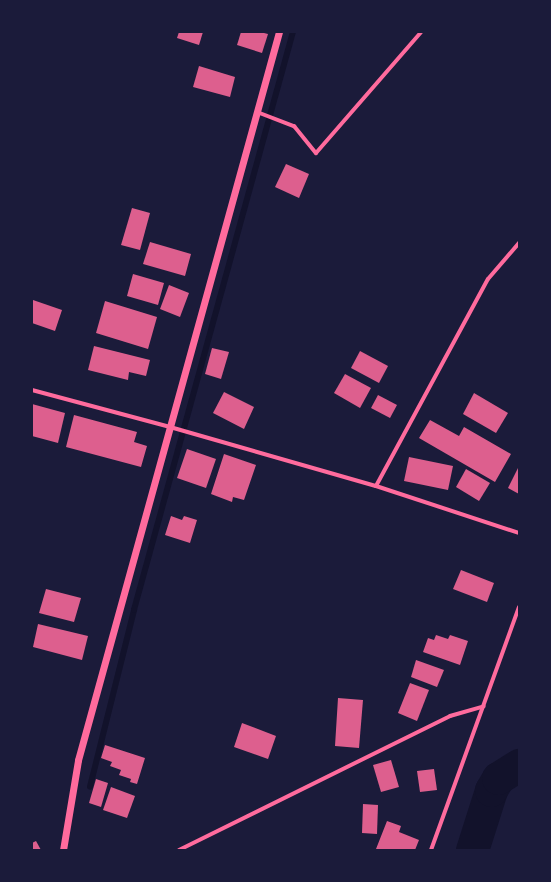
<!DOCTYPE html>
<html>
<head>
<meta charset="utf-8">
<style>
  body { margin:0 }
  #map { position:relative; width:551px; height:882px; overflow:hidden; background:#1b1b3a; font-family:"Work Sans",sans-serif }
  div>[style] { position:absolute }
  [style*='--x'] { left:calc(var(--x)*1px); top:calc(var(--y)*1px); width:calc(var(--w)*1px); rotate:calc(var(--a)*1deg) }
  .stream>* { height:5.5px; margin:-2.75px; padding:0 2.75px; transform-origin:2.75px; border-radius:2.75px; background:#12122b }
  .river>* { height:33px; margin:-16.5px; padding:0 16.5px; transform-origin:16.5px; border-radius:16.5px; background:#12122b }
  .building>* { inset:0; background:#dd5f8e }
  .minor>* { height:4px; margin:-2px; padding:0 2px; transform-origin:2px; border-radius:2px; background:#ff6b9d }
  .tertiary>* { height:7px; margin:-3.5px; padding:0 3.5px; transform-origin:3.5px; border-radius:3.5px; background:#ff6b9d }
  span { translate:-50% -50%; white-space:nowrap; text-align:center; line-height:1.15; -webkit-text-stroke:3px #1b1b3a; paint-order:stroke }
  .frame { position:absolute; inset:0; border:33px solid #1b1b3a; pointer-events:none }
</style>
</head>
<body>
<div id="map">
  <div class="stream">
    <i style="--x:90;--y:787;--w:182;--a:-76"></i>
    <i style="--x:134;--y:610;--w:599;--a:-74.62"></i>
  </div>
  <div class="river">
    <i style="--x:472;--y:850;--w:63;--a:-72.4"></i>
    <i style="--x:491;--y:790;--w:14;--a:-60"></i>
    <i style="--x:498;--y:778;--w:25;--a:-32"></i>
  </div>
  <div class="building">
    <i style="clip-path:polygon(179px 32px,203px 32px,199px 45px,177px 38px)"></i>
    <i style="clip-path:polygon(241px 32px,260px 32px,268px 34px,262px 53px,237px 45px)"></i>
    <i style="clip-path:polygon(199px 66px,235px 77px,230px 97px,193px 87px)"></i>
    <i style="clip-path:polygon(286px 164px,309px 174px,299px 198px,275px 187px)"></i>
    <i style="clip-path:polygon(132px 208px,150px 213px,140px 250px,121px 245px)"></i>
    <i style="clip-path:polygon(150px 242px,191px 254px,185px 276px,143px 264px)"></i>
    <i style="clip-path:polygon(133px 274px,164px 283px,158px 305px,127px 296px)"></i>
    <i style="clip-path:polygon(169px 285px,189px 293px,180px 317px,160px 309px)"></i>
    <i style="clip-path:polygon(33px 300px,62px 310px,55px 331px,32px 323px)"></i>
    <i style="clip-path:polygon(105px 301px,157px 317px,148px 349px,96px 333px)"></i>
    <i style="clip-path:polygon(94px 346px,150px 360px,146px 376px,129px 372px,128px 380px,88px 370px)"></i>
    <i style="clip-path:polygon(212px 348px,229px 352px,221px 379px,205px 374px)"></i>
    <i style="clip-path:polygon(360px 351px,388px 366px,379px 383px,351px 368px)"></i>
    <i style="clip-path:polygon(345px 374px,371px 388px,360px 408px,334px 393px)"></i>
    <i style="clip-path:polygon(224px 392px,254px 407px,244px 429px,213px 413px)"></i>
    <i style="clip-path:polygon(474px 393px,508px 413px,496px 433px,463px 414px)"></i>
    <i style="clip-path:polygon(378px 395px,397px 405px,390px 418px,371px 408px)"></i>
    <i style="clip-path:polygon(32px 404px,65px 413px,58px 443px,32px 436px)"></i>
    <i style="clip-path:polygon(74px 415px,137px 432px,134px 442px,147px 446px,141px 467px,66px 447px)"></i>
    <i style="clip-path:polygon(430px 420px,459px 436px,464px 427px,511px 454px,495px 482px,419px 438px)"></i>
    <i style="clip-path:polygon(187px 449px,216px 459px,206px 488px,177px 478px)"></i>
    <i style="clip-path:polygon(224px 454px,256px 465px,244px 500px,233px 497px,232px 502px,211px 494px)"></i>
    <i style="clip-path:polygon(409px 457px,453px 466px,448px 490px,404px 481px)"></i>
    <i style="clip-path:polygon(519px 466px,519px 494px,508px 488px)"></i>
    <i style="clip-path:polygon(466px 469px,490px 483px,479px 501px,456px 487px)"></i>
    <i style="clip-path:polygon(171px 516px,182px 520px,184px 516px,197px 520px,190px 543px,165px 535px)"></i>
    <i style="clip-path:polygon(461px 570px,494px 583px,487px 602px,453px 589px)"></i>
    <i style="clip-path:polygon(46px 589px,81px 598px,74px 622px,39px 613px)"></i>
    <i style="clip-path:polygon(38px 624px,88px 636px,82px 660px,33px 647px)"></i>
    <i style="clip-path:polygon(436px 635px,448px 639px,450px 635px,468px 641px,460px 665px,423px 652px,428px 638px,434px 640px)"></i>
    <i style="clip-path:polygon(416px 660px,444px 670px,437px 687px,411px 677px)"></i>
    <i style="clip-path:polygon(410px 683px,429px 690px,417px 721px,398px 713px)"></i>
    <i style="clip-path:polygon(338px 698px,363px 700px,359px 748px,335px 746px)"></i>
    <i style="clip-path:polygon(242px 723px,276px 736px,268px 759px,234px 747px)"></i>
    <i style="clip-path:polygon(105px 745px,145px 758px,137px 784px,130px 782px,131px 779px,119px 775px,121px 770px,110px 766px,112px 762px,101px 758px)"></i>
    <i style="clip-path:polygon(391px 760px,399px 787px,381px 792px,373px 765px)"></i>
    <i style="clip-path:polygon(434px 769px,437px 790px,420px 792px,417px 771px)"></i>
    <i style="clip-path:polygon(96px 779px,108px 783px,101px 807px,89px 803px)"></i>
    <i style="clip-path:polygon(111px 787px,135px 796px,127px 818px,103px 810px)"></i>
    <i style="clip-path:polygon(363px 804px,378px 805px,377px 834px,362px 833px)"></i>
    <i style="clip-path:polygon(387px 821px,401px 826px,399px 832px,419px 840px,415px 850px,376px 849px)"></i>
    <i style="clip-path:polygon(36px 841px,41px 850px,32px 850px,32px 843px)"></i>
  </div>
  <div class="minor">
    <i style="--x:257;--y:112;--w:40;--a:21"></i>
    <i style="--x:294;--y:126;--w:35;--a:51"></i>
    <i style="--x:316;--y:153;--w:160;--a:-49"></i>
    <i style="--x:32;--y:390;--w:143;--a:15"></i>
    <i style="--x:170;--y:427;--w:214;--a:16"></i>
    <i style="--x:376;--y:486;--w:151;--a:18.2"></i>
    <i style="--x:376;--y:486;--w:235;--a:-61.6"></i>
    <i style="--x:488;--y:279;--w:48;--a:-49.3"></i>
    <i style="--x:179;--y:850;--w:302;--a:-26.3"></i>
    <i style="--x:450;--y:716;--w:35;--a:-16"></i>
    <i style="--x:431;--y:850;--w:258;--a:-70.1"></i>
  </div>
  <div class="tertiary">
    <i style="--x:63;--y:850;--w:91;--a:-80.5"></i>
    <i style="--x:78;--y:760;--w:755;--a:-74.57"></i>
  </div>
  <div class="frame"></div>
</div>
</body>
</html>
